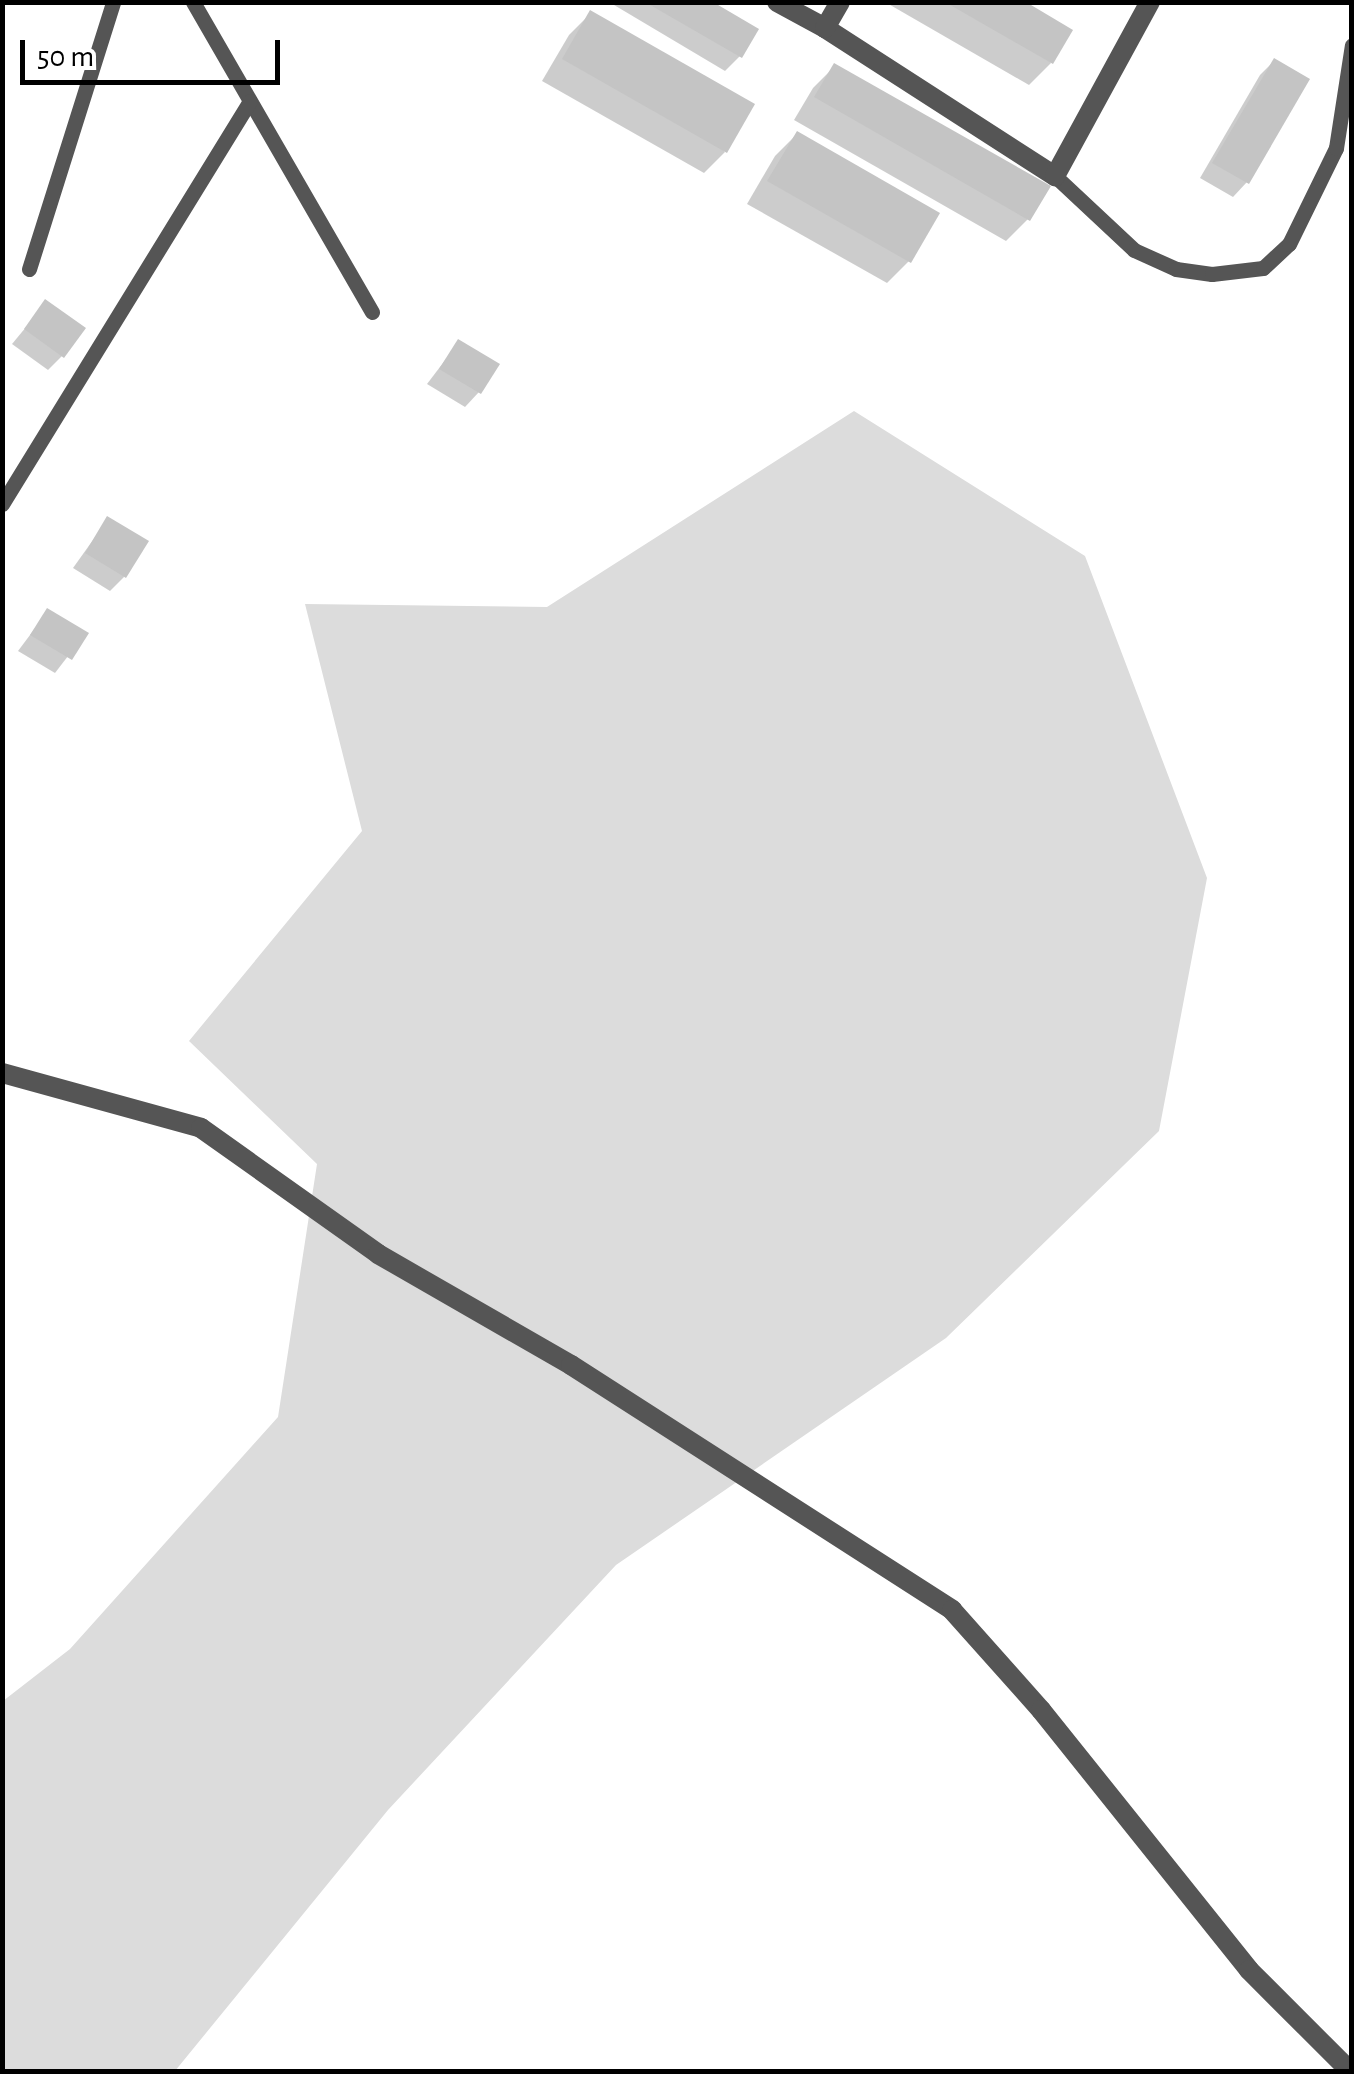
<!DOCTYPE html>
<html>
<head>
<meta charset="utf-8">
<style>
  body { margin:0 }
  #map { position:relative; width:1354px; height:2074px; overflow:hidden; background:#fff; font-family:"Alegreya Sans",sans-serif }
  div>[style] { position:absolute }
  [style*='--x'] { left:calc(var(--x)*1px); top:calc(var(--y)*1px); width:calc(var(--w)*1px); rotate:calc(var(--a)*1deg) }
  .green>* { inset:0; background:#dcdcdc }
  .shadow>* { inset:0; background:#0003 }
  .building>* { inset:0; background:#c4c4c4 }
  .lane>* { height:15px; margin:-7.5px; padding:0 7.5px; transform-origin:7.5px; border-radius:7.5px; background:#555 }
  .street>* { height:20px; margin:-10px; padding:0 10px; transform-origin:10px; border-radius:10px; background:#555 }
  span { translate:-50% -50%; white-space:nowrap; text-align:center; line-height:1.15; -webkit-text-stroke:9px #fff; paint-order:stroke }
  .frame { position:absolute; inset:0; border:5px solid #000; pointer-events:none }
  .scale { position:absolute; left:20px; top:40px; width:260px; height:45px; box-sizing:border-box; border:5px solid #000; border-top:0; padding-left:12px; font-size:30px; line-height:35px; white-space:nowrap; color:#000; -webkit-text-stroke:8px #fff; paint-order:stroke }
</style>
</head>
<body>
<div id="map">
  <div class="green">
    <i style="clip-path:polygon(854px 411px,1085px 556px,1207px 878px,1159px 1131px,946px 1338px,616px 1565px,388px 1810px,175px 2071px,3px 2072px,3px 1701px,70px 1649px,278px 1417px,317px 1164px,189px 1041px,362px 831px,305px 604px,547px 607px)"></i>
  </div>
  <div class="shadow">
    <i style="clip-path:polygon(609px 2px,708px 2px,740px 56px,725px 71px)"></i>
    <i style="clip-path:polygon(885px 2px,1021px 2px,1051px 63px,1029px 85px)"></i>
    <i style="clip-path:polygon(591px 13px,725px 152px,704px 173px,542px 81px,569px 35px)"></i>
    <i style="clip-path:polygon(1274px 61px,1247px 182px,1233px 197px,1200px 178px,1260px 75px)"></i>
    <i style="clip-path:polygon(835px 66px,1028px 219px,1006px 241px,794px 120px,813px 88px)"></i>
    <i style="clip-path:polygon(797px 134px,909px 261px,887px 283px,747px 204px,775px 156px)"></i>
    <i style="clip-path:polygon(46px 303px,62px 356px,48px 370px,12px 344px)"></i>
    <i style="clip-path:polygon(459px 342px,479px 392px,465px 407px,427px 384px)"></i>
    <i style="clip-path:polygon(108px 519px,124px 577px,110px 591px,73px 568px)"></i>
    <i style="clip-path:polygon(48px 611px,85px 634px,55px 673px,18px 651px)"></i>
  </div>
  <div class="building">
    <i style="clip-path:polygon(645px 2px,713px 2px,759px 29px,742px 58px)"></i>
    <i style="clip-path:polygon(945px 2px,1026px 2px,1073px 30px,1053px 64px)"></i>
    <i style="clip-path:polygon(590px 10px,755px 104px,727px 153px,562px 59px)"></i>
    <i style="clip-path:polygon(1274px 58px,1310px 79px,1249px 184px,1212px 163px)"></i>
    <i style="clip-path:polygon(834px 63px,1051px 186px,1030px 221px,814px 97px)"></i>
    <i style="clip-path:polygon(797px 131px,940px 213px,911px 263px,767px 181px)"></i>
    <i style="clip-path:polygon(45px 299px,86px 328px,64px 358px,24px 329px)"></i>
    <i style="clip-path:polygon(458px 339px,500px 364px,481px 394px,439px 369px)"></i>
    <i style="clip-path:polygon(107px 516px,149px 541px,126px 578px,85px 553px)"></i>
    <i style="clip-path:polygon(47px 608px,89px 633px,72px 660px,30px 635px)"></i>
  </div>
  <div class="lane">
    <i style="--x:193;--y:2;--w:358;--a:60"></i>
    <i style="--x:1055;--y:176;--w:108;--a:43.1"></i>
    <i style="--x:1134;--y:250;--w:46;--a:24.3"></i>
    <i style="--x:1176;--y:269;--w:36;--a:8"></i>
    <i style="--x:1212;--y:274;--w:51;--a:-6.7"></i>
    <i style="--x:1263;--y:268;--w:35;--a:-43"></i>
    <i style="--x:1289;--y:244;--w:107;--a:-63.9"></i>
    <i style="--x:1336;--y:148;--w:104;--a:-81.2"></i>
    <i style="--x:29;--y:269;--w:280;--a:-72.5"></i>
    <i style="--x:2;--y:504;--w:473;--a:-58.4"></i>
  </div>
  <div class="street">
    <i style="--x:777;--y:2;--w:55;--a:28.4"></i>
    <i style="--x:825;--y:28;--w:274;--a:32.8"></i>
    <i style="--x:1055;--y:176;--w:198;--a:-61.4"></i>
    <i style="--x:825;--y:28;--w:30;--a:-60"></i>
    <i style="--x:2;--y:1073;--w:206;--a:15.4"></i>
    <i style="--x:201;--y:1128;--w:217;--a:35.4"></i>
    <i style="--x:378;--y:1254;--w:223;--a:29.9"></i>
    <i style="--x:571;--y:1365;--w:453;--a:32.7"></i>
    <i style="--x:952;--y:1610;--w:134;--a:48.3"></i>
    <i style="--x:1041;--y:1710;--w:333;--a:51.3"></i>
    <i style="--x:1249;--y:1970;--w:144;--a:45"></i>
  </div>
  <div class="frame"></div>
  <div class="scale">50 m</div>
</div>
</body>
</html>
